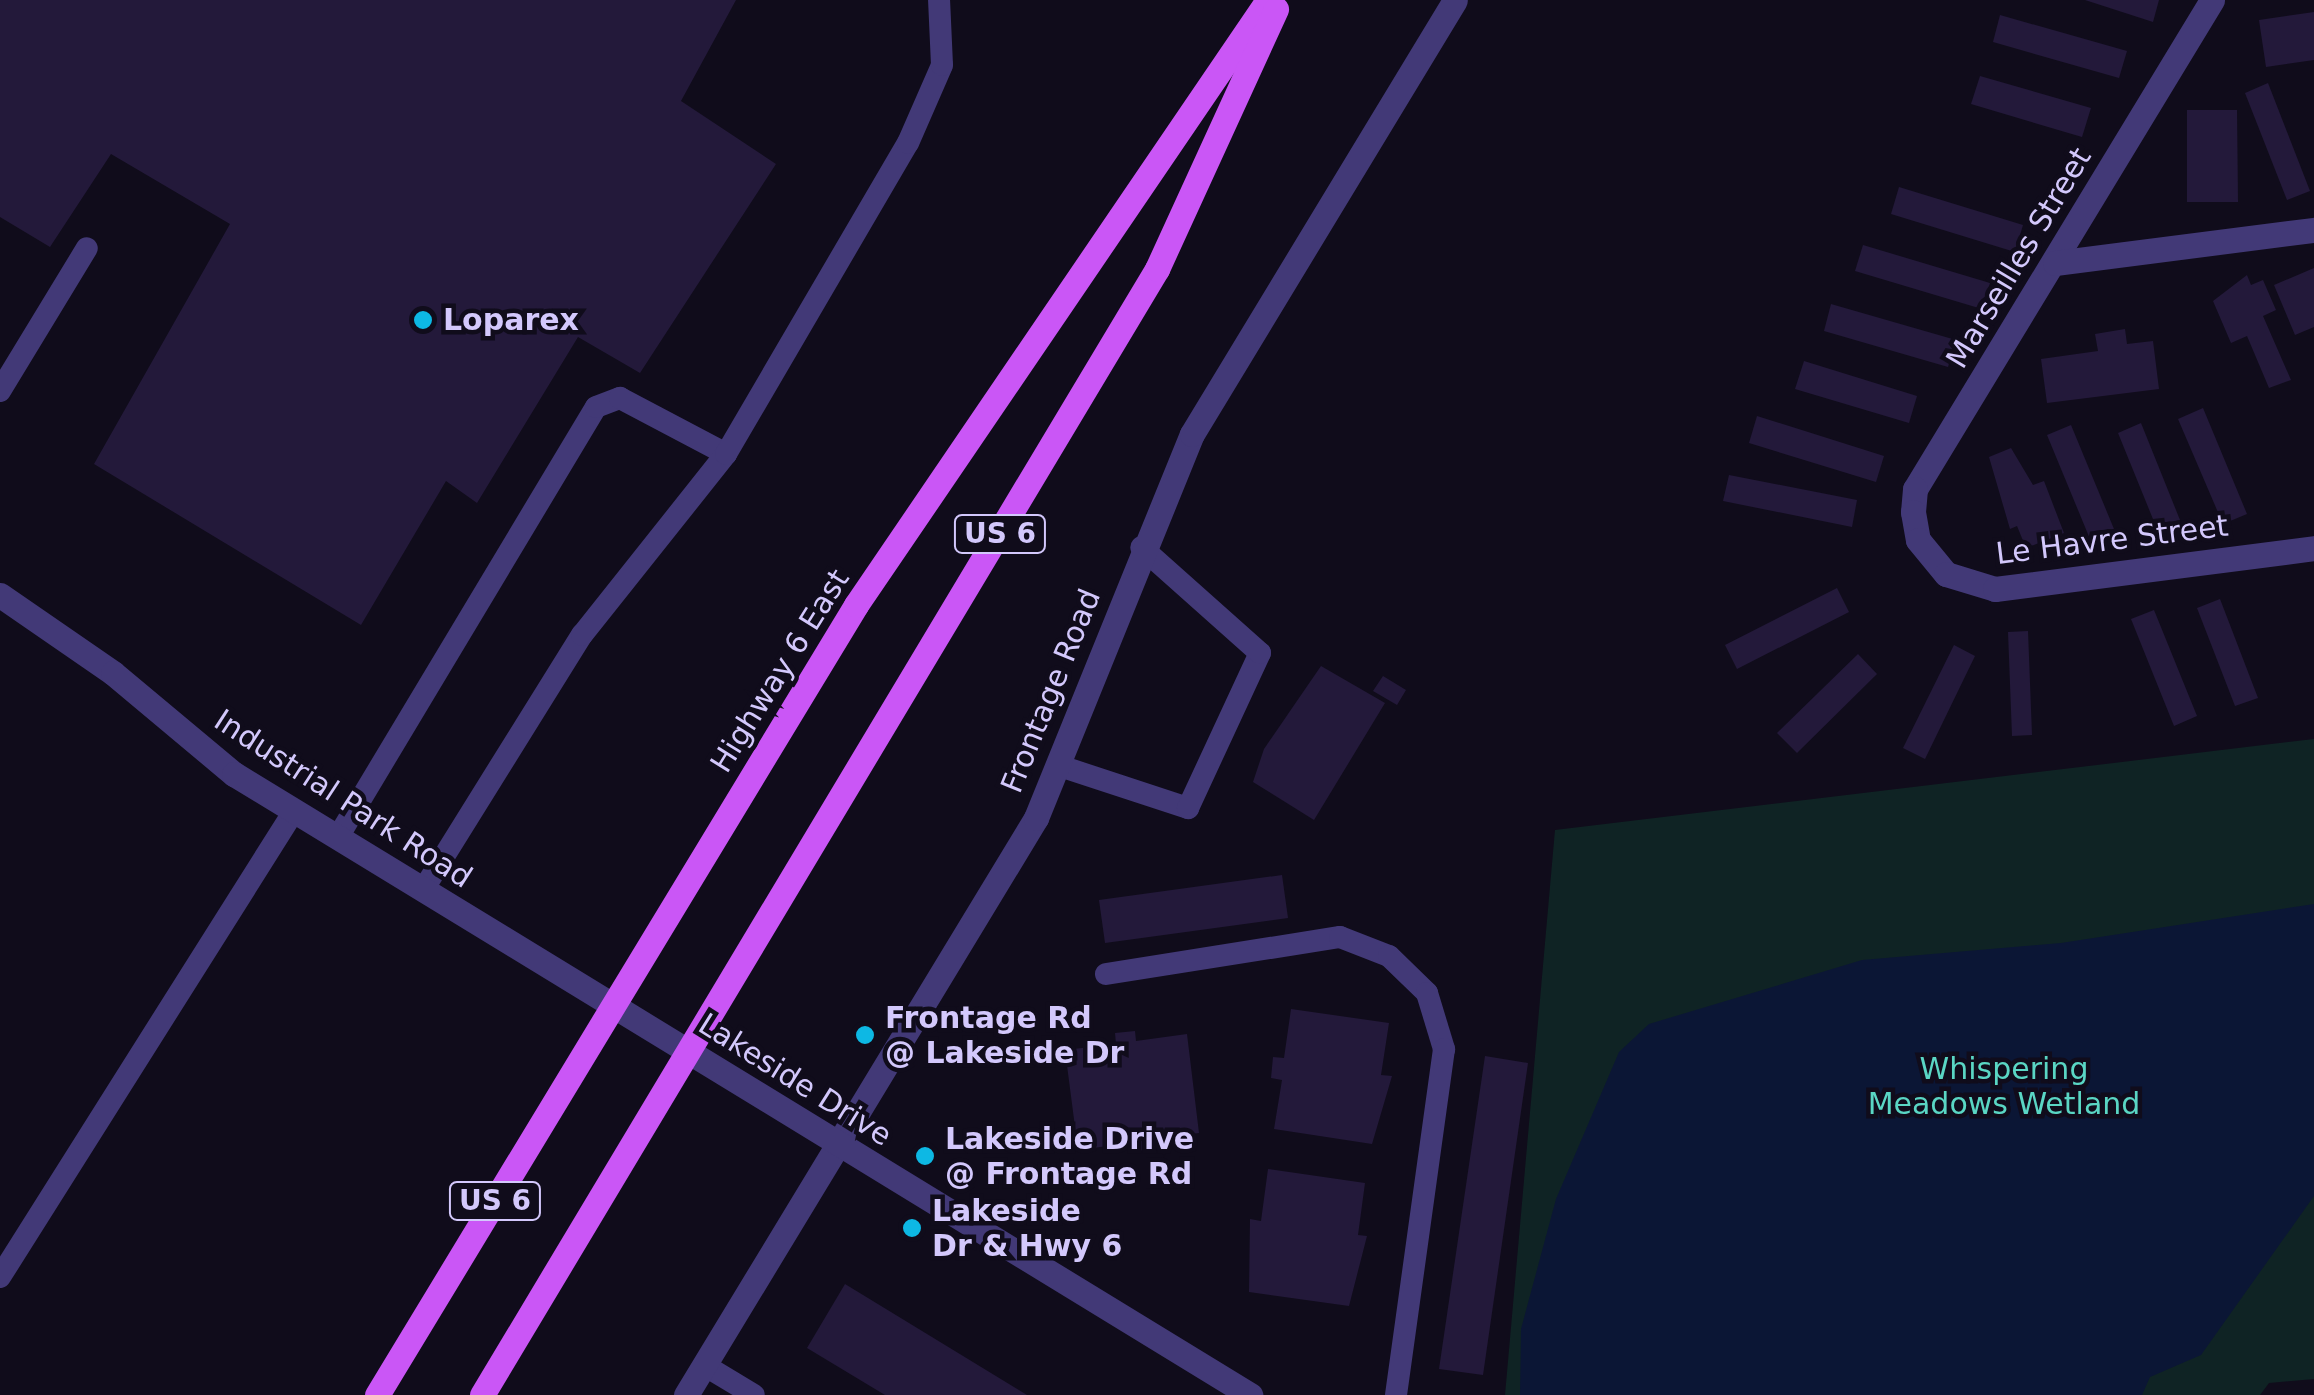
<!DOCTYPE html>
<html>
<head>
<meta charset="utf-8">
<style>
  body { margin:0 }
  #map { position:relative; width:2314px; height:1395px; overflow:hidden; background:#100c1b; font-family:"DejaVu Sans",sans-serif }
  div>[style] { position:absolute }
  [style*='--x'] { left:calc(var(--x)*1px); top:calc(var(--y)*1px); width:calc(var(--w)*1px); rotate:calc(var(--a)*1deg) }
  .green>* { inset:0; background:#0f2324 }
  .water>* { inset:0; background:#0b1635 }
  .building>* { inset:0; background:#23193a }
  .service>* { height:22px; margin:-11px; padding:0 11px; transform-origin:11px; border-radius:11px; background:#423977 }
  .minor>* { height:25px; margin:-12.5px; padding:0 12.5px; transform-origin:12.5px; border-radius:12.5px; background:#423977 }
  .tertiary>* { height:25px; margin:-12.5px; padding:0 12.5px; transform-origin:12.5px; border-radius:12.5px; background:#423977 }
  .primary>* { height:25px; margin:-12.5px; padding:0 12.5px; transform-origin:12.5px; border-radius:12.5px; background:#ca56f6 }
  .dots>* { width:28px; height:28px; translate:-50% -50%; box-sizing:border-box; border:5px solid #100c1b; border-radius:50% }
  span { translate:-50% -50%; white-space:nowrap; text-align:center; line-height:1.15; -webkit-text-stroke:9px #100c1b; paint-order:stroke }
  .shield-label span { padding:2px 8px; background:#100c1b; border:2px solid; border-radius:8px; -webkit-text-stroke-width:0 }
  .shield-label { font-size:28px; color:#d3c8fc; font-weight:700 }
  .street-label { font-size:30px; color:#d3c8fc }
  .poi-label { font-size:30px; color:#d3c8fc; font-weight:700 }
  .left { translate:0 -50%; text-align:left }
  .park-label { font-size:30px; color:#5ad6c4 }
</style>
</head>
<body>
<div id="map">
  <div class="green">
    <i style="clip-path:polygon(2314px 739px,2314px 1379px,2269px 1383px,2260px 1395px,1505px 1395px,1555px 830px)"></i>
  </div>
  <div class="water">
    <i style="clip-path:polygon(2314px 904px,2314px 1196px,2201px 1355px,2150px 1377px,2142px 1395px,1520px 1395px,1521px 1329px,1556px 1199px,1619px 1052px,1649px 1024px,1862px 960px,2061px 943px)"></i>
  </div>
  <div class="building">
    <i style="clip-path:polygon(0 0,736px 0,681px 101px,776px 164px,640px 373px,578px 337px,477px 503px,446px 481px,361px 625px,94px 464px,230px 224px,111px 154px,50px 247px,0 217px)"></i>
    <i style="clip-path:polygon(2085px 0,2159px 0,2153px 22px)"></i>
    <i style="clip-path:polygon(2314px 12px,2314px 60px,2266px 67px,2259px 20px)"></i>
    <i style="clip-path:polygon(2000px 15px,2127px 51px,2119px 78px,1993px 42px)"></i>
    <i style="clip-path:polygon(1980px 76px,2091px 108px,2082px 137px,1971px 104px)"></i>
    <i style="clip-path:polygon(2268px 83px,2310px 191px,2287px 200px,2245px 93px)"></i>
    <i style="clip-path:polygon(2187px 110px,2237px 110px,2238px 202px,2187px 202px)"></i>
    <i style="clip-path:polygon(1899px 187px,2023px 225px,2015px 252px,1891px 214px)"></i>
    <i style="clip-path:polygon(1863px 245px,1990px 283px,1982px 309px,1855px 271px)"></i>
    <i style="clip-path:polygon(2314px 268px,2314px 327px,2295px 335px,2274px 285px)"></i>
    <i style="clip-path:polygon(2247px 275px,2251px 285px,2263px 280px,2276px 310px,2263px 316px,2291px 380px,2269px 388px,2247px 336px,2231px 343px,2213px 301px)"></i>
    <i style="clip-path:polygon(1831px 304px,1956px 340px,1948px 367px,1824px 331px)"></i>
    <i style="clip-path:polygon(2125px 329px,2127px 344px,2153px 341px,2159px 389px,2047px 403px,2041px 359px,2098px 351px,2095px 334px)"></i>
    <i style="clip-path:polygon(1804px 361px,1917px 396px,1909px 423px,1795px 389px)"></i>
    <i style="clip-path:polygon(2203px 408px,2247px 514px,2223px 524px,2178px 419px)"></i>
    <i style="clip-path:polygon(1757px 416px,1884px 456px,1876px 482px,1749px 443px)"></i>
    <i style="clip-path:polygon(2141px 423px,2180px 520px,2157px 529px,2118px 433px)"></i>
    <i style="clip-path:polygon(2071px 425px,2114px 529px,2090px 539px,2047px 435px)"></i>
    <i style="clip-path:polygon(2011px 448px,2033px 485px,2044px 481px,2064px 533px,2026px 548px,2017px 526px,2010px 529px,1989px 457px)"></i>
    <i style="clip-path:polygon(1729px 475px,1857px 500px,1852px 527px,1723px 501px)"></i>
    <i style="clip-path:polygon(1837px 588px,1849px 612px,1737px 669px,1725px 645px)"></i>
    <i style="clip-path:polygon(2220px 599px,2258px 698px,2235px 706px,2197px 608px)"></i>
    <i style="clip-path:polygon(2154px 610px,2197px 716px,2174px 726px,2131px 619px)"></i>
    <i style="clip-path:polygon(2028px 631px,2032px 735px,2012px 736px,2008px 632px)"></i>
    <i style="clip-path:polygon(1954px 645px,1975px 656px,1925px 759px,1903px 748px)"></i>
    <i style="clip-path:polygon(1858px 654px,1877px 674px,1797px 753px,1777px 733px)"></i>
    <i style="clip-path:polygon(1321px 666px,1385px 703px,1314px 820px,1253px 782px,1264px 749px)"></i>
    <i style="clip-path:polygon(1383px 676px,1406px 690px,1397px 705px,1373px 691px)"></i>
    <i style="clip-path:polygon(1282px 875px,1288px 918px,1105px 943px,1099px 900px)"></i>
    <i style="clip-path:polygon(1291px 1009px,1389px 1023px,1381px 1075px,1392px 1076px,1372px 1144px,1274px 1129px,1282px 1080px,1271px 1078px,1273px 1057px,1284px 1058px)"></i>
    <i style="clip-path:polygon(1135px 1031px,1136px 1041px,1187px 1034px,1199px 1133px,1148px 1139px,1150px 1149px,1131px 1152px,1130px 1143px,1078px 1150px,1065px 1050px,1116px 1044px,1115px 1033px)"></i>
    <i style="clip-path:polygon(1485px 1056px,1528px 1063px,1483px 1375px,1439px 1369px)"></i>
    <i style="clip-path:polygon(1268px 1169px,1365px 1183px,1358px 1235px,1367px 1236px,1349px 1306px,1249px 1292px,1250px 1219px,1261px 1221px)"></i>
    <i style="clip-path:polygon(845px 1284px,1027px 1395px,885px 1395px,807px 1348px)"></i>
  </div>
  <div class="service">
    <i style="--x:0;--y:391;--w:167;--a:-58.7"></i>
    <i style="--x:1060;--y:766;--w:135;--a:18.2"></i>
    <i style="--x:1188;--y:808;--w:171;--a:-65.1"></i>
    <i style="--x:1260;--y:653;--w:159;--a:-138.3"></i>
    <i style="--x:338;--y:837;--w:501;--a:-59.04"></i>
    <i style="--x:596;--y:407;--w:26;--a:-21"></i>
    <i style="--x:620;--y:398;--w:120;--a:27.8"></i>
    <i style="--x:423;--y:890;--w:301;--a:-58.1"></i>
    <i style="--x:582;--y:635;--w:231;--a:-51.5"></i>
    <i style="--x:726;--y:454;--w:360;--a:-59.7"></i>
    <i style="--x:908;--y:143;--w:85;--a:-66.4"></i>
    <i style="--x:942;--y:65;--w:65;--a:-92.6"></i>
    <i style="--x:1106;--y:974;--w:237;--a:-9"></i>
    <i style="--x:1340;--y:937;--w:53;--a:21.2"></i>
    <i style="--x:1389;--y:956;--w:53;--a:44.2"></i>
    <i style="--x:1427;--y:993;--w:59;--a:73.1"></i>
    <i style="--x:1444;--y:1049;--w:349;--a:97.9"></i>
    <i style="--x:0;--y:1277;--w:551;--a:-57.75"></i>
    <i style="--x:704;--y:1365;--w:58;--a:31"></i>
  </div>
  <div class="minor">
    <i style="--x:2212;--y:0;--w:572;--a:121.27"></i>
    <i style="--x:1915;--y:489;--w:23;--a:95"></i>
    <i style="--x:1913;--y:512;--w:28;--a:80"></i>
    <i style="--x:1918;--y:540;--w:44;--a:50.5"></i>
    <i style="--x:1946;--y:574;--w:51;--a:17"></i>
    <i style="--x:1995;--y:589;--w:322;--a:-7.3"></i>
    <i style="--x:2055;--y:263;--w:261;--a:-7.3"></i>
    <i style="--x:0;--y:595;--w:137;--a:34.6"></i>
    <i style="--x:113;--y:673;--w:158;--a:39.9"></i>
    <i style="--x:234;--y:774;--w:445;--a:31.4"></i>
    <i style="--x:686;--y:1395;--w:675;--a:-58.76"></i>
    <i style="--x:1036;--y:818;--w:414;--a:-67.9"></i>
    <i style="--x:1192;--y:434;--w:507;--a:-58.78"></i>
  </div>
  <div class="tertiary">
    <i style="--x:614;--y:1006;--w:746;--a:31.45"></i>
  </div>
  <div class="primary">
    <i style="--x:377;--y:1395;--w:924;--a:-58.77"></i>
    <i style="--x:856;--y:605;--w:732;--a:-55.75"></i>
    <i style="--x:482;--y:1395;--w:1313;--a:-59.06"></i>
    <i style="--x:1157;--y:269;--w:286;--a:-65.4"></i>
  </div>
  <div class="dots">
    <i style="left:423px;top:320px;background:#0db8e4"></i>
    <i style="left:865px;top:1035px;background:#0db8e4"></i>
    <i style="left:925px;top:1156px;background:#0db8e4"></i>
    <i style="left:912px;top:1228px;background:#0db8e4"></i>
  </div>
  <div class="shield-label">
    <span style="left:1000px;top:534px">US 6</span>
    <span style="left:495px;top:1201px">US 6</span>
  </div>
  <div class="street-label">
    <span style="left:2019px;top:258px;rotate:-59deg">Marseilles Street</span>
    <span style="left:2112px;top:540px;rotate:-7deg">Le Havre Street</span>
    <span style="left:780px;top:671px;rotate:-58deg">Highway 6 East</span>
    <span style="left:1051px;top:691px;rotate:-68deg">Frontage Road</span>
    <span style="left:343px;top:799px;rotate:33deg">Industrial Park Road</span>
    <span style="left:795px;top:1080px;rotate:32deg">Lakeside Drive</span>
  </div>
  <div class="poi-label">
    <span class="left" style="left:443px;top:320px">Loparex</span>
    <span class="left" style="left:885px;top:1035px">Frontage Rd<br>@ Lakeside Dr</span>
    <span class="left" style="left:945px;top:1156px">Lakeside Drive<br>@ Frontage Rd</span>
    <span class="left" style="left:932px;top:1228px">Lakeside<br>Dr &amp; Hwy 6</span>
  </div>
  <div class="park-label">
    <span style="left:2004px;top:1086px">Whispering<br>Meadows Wetland</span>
  </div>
</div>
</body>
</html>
